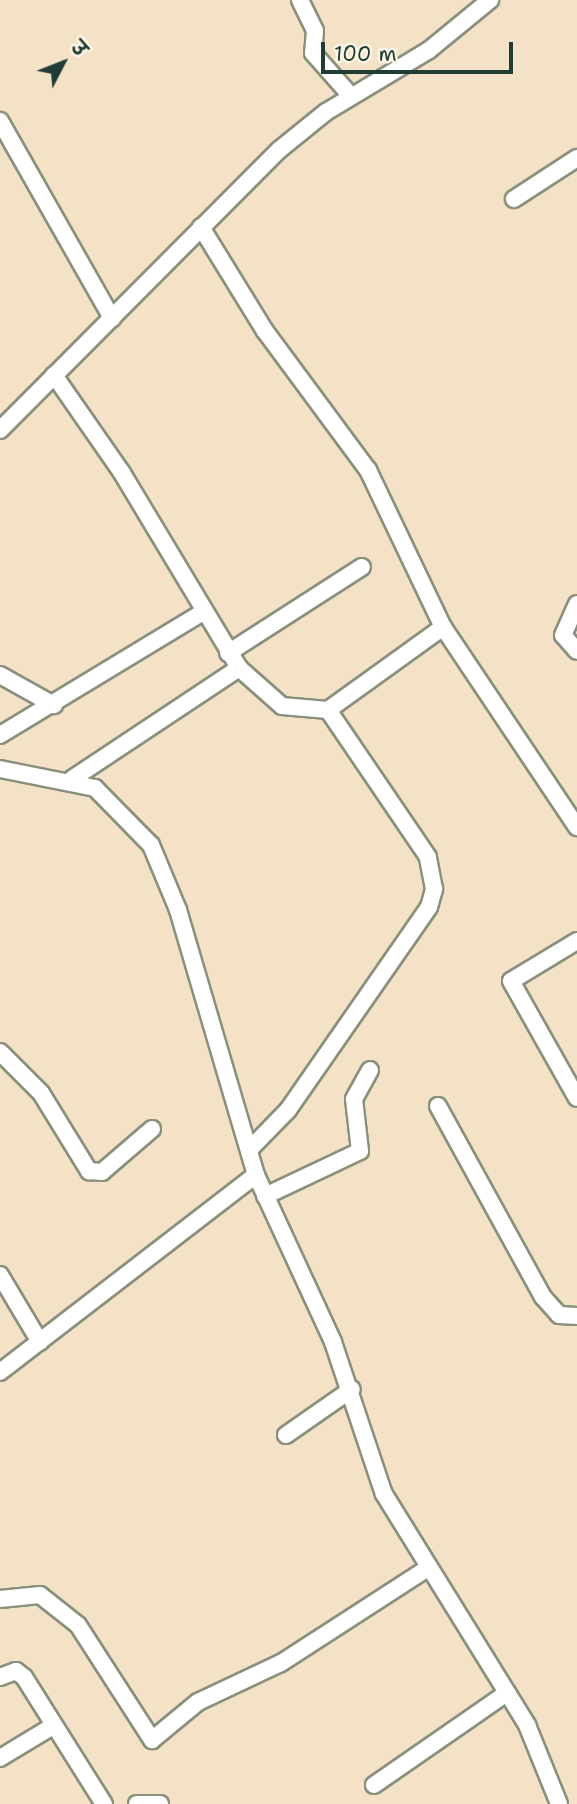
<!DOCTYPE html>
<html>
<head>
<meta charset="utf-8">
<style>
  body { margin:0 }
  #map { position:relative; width:577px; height:1804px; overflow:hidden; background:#f3e2c5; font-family:"Shantell Sans","Playpen Sans Deva",sans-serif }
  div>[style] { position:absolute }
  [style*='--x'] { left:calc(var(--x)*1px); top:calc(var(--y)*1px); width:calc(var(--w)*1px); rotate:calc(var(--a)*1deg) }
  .roads { filter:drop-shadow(2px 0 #89907c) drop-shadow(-2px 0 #89907c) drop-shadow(0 2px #89907c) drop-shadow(0 -2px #89907c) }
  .minor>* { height:16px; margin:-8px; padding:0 8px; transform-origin:8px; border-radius:8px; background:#fff }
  span { translate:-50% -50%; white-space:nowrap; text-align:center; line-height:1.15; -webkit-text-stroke:5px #fcf5e5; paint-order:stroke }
  .north { position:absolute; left:28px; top:28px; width:70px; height:70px; -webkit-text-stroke:5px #fcf5e5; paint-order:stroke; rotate:48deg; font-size:19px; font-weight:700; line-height:28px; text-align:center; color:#1f3d34 }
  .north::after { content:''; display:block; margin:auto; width:24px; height:32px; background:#1f3d34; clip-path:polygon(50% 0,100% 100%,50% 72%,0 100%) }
  .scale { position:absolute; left:321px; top:42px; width:192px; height:32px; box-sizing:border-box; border:4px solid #1f3d34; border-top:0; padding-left:9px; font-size:21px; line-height:24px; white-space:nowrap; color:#1f3d34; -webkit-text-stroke:5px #fcf5e5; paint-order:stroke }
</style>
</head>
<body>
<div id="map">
  <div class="roads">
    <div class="minor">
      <i style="--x:300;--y:0;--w:34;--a:64"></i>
      <i style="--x:315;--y:31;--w:22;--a:95"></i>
      <i style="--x:313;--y:53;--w:57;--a:48.5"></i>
      <i style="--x:0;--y:121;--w:227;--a:60.4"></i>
      <i style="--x:514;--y:199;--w:75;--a:-33.1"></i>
      <i style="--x:201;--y:227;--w:122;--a:58.4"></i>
      <i style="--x:265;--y:331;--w:173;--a:53.5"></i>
      <i style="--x:368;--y:470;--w:174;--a:64.5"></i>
      <i style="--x:443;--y:627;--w:241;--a:56.2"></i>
      <i style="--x:54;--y:375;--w:119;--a:55.2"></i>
      <i style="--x:122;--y:473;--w:227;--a:59"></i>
      <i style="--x:239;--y:668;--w:57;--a:41.5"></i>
      <i style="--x:282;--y:706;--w:46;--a:5"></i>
      <i style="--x:0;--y:430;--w:395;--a:-45.1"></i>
      <i style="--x:279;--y:150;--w:60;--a:-39"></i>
      <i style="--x:326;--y:112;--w:120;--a:-31"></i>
      <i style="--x:429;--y:50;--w:79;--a:-39.3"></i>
      <i style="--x:577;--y:604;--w:34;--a:114"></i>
      <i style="--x:563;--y:635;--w:21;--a:49"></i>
      <i style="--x:228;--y:653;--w:159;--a:-32.7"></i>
      <i style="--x:0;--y:675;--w:62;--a:29.1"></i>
      <i style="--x:0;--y:735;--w:237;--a:-31.2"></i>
      <i style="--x:0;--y:769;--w:97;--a:11.3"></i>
      <i style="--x:95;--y:788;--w:80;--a:45.5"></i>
      <i style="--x:151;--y:845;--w:70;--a:67.4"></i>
      <i style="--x:178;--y:910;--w:276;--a:73.6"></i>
      <i style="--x:256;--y:1175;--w:184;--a:65.2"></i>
      <i style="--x:333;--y:1342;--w:160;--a:71.5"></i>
      <i style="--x:384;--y:1494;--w:272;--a:58.2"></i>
      <i style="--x:527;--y:1725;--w:85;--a:67.9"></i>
      <i style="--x:72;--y:779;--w:201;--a:-33.6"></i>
      <i style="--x:577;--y:941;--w:77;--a:148.8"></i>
      <i style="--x:511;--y:981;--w:134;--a:60.6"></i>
      <i style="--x:0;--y:1052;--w:58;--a:45"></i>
      <i style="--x:41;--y:1093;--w:92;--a:58.4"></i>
      <i style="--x:89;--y:1171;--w:13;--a:4"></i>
      <i style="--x:102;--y:1172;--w:66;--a:-40.7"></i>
      <i style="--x:438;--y:1106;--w:218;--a:61.2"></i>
      <i style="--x:543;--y:1297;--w:24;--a:48"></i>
      <i style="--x:559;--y:1315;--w:18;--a:3"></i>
      <i style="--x:249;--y:1150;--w:56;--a:-45.7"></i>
      <i style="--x:288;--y:1110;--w:247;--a:-55.2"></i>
      <i style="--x:429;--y:907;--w:19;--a:-74"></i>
      <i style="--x:434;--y:889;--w:33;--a:-101"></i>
      <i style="--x:428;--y:857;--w:178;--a:-124.2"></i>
      <i style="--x:328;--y:710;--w:142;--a:-35.8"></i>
      <i style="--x:265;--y:1196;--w:105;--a:-25.3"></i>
      <i style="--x:360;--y:1151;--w:52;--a:-96.6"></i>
      <i style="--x:354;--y:1099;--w:33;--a:-61"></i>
      <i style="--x:0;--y:1275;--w:78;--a:59.2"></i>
      <i style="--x:0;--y:1372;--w:323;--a:-37.6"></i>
      <i style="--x:286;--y:1435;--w:80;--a:-34.9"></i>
      <i style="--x:0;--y:1599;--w:40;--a:-5.7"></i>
      <i style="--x:40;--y:1595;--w:48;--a:38.3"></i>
      <i style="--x:78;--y:1625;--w:137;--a:57.2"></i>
      <i style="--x:152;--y:1740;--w:60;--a:-39.6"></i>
      <i style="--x:198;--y:1702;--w:92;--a:-25.2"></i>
      <i style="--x:281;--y:1663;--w:175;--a:-32.9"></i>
      <i style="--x:0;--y:1677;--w:17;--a:-21"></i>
      <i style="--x:16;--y:1671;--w:10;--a:37"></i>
      <i style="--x:24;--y:1677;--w:150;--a:57.8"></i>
      <i style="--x:0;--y:1758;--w:62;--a:-31.1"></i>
      <i style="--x:374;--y:1785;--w:162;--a:-34.7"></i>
      <i style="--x:137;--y:1804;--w:23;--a:0"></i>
    </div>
  </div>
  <div class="north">उ</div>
  <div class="scale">100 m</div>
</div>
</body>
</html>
